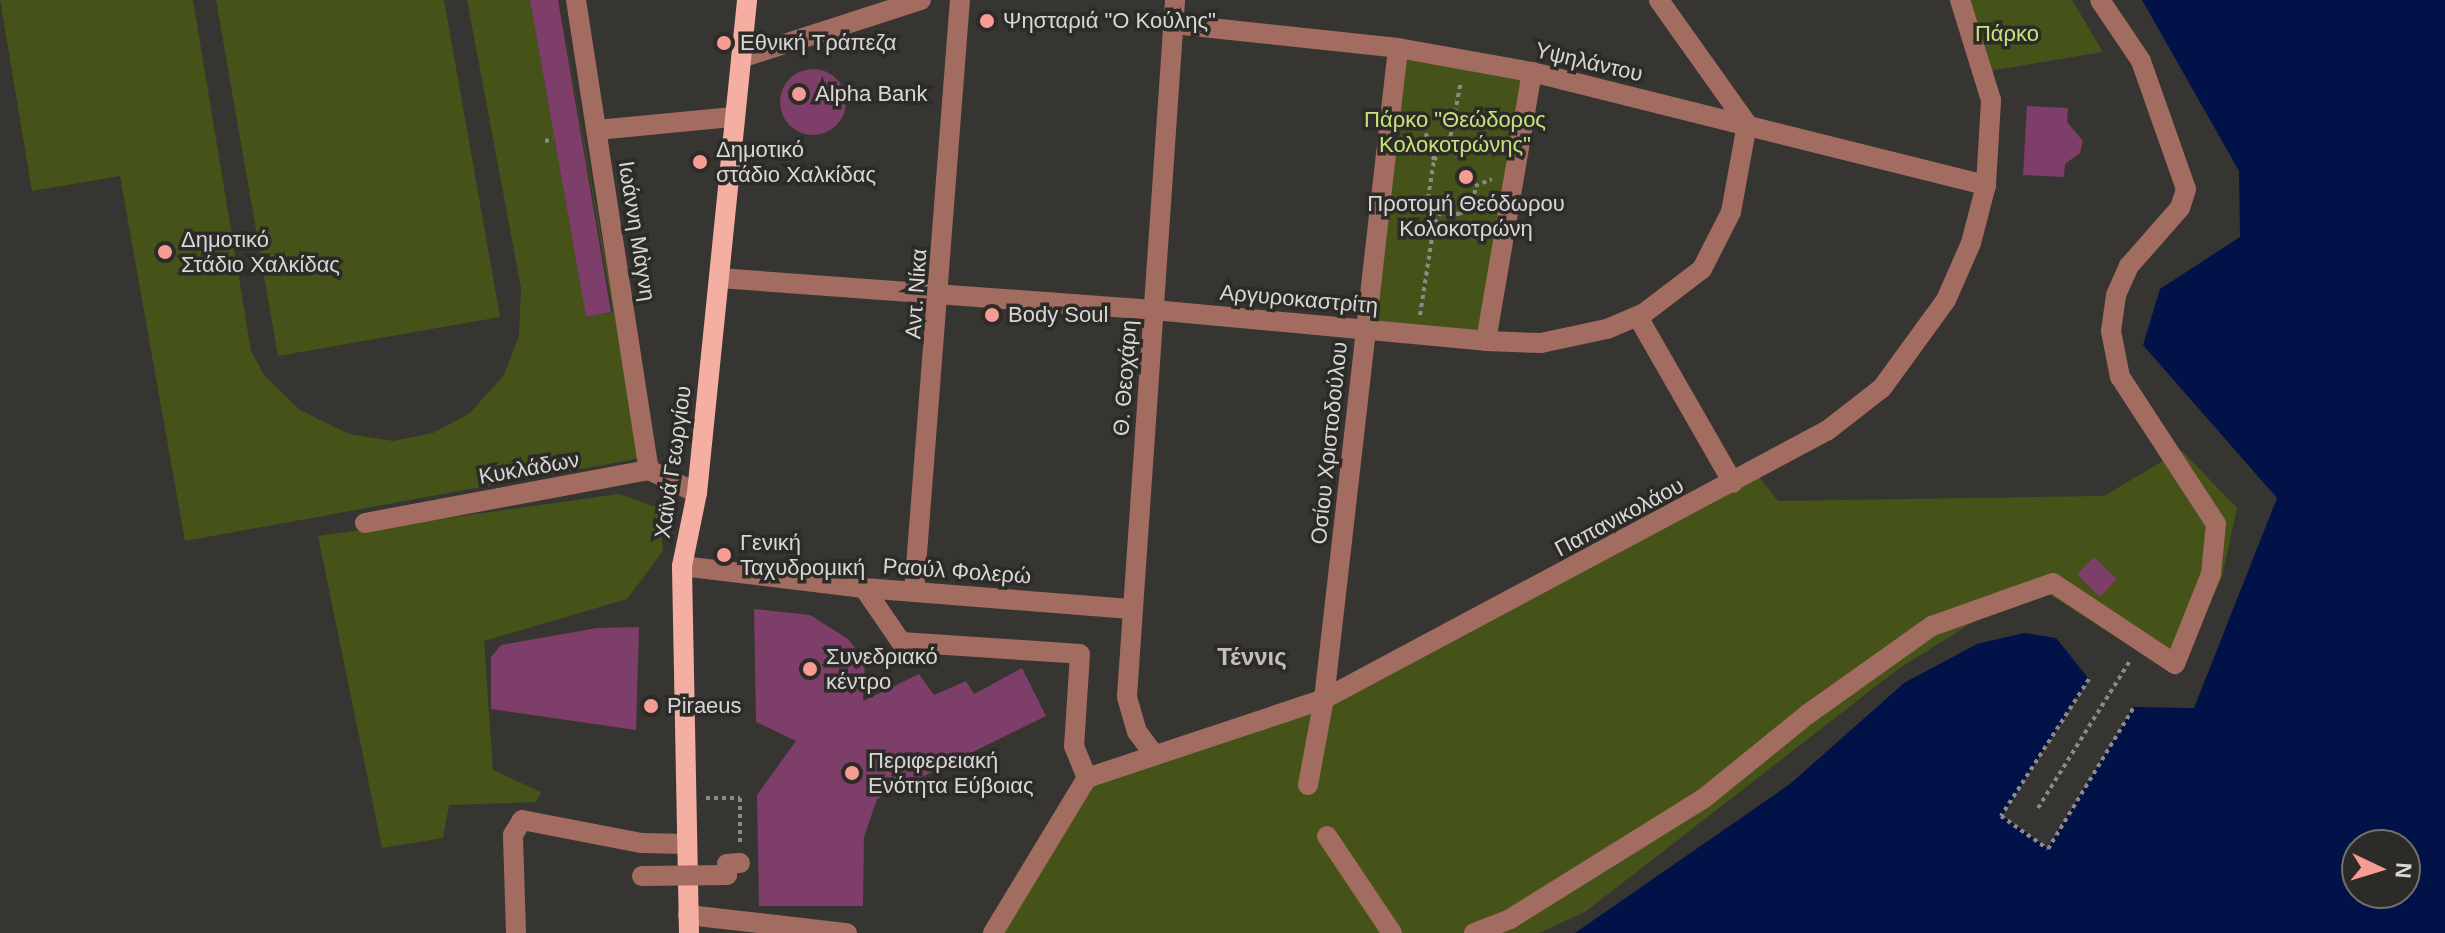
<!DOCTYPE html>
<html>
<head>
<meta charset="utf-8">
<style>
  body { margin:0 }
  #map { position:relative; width:2445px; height:933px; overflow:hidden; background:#373531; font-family:Helvetica,sans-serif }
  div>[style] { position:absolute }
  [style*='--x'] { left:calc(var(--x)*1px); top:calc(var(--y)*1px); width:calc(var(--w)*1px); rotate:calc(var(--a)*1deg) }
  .green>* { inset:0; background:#455319 }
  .water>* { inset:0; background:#001248 }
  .building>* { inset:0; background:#7d3e69 }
  .round { border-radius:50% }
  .path>* { height:4px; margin-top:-2px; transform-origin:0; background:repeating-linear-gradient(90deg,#8c8a88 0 4px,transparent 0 8px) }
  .minor>* { height:20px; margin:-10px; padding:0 10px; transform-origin:10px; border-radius:10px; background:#a36c61 }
  .major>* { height:20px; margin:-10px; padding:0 10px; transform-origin:10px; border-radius:10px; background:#f4afa2 }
  .minor-bridge>* { height:20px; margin:-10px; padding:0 10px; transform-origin:10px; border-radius:10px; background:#a36c61 }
  .dots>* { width:22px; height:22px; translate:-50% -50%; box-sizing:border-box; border:4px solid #2d2b28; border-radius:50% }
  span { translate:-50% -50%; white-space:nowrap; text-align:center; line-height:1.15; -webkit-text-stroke:7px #2d2b28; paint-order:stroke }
  .poi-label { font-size:22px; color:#d8d7d5 }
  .left { translate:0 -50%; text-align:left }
  .park-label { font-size:22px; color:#c6e27b }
  .street-label { font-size:22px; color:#d8d7d5 }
  .neighbourhood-label { font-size:24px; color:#c3c0bc; font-weight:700 }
  .north { position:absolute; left:2341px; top:829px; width:80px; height:80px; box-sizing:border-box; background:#2d2b28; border:2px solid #71706d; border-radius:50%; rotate:94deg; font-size:22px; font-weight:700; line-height:32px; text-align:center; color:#d8d7d5 }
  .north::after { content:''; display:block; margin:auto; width:28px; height:36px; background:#f59c95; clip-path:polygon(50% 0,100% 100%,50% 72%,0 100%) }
</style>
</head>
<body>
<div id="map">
  <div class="green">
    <i style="clip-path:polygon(0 0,193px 0,251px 351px,264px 375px,300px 410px,349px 434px,393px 441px,433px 433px,470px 413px,504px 375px,519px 336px,521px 288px,467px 0,530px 0,586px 317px,613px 312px,559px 0,641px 458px,185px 541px,120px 176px,32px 191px)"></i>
    <i style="clip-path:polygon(216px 0,444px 0,500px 317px,278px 356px)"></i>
    <i style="clip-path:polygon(1960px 0,2072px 0,2103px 52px,1983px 72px)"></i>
    <i style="clip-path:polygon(1398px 48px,1532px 72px,1486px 341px,1366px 329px)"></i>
    <i style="clip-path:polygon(2181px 450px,2237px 508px,2222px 577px,2177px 676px,2047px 593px,1986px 614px,1898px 669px,1585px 912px,1539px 933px,998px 933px,1093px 783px,1332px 702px,1759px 477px,1778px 501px,2104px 496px)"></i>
    <i style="clip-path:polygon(619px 494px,659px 508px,663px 551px,627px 599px,484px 641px,493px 770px,541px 792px,536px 802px,449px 805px,443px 838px,382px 848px,318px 536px)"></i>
  </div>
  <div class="water">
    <i style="clip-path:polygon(evenodd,2142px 0,2445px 0,2445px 933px,1575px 933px,1790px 784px,1904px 683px,1977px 644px,2024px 633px,2056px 638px,2089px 679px,2002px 816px,2048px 848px,2134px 707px,2194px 708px,2277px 498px,2143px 345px,2160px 289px,2240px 237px,2239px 171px,2142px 0,2357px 845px,2405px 845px,2405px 893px,2357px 893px,2357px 845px)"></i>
  </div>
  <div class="building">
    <i style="clip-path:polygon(530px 0,558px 0,611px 312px,586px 317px)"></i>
    <i class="round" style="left:780px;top:69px;width:66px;height:66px"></i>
    <i style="clip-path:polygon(2027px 106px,2068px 108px,2067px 122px,2083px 141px,2080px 153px,2065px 164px,2064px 177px,2023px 175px)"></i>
    <i style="clip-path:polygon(2094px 557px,2117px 579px,2100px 597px,2077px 574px)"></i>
    <i style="clip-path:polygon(754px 609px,810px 615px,848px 639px,865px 660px,863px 701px,919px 674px,934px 695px,966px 681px,974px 694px,1022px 668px,1046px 716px,877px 799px,864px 837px,863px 906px,759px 906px,757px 795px,796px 741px,756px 722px)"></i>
    <i style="clip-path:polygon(639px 627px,636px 730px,491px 709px,491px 657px,501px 645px,597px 628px)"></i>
  </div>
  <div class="path">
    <i style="--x:545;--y:141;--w:8;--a:-14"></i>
    <i style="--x:1434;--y:160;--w:22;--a:-47"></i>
    <i style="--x:1449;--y:144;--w:64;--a:-79.2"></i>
    <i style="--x:1435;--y:223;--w:11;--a:-63"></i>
    <i style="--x:1440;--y:213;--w:20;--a:3"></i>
    <i style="--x:1460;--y:214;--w:18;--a:-41"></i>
    <i style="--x:1474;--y:202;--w:16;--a:-86"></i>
    <i style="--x:1475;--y:186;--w:18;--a:-22"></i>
    <i style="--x:1420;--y:315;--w:91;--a:-81.2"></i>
    <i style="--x:1434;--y:225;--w:28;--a:-103"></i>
    <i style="--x:1428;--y:198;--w:38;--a:-81"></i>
    <i style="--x:1434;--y:160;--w:34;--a:-107"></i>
    <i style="--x:2089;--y:679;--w:163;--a:122.7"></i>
    <i style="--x:2001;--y:816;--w:57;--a:35.1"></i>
    <i style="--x:2048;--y:849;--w:166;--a:-58.8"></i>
    <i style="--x:706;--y:798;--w:34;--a:0"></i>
    <i style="--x:740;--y:798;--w:45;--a:90"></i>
    <i style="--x:2038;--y:808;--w:173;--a:-58"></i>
  </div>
  <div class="minor">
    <i style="--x:576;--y:0;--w:476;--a:81.2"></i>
    <i style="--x:1174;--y:24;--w:225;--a:6.1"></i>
    <i style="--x:1398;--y:48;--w:136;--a:10.2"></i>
    <i style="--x:1532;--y:72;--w:468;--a:14"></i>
    <i style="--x:741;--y:58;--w:189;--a:-17.9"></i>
    <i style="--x:597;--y:130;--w:137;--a:-5.5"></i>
    <i style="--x:719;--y:278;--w:436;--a:4.2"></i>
    <i style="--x:1154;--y:310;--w:333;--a:5.3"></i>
    <i style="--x:1486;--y:341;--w:55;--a:2.1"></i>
    <i style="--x:1541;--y:343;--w:67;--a:-12"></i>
    <i style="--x:1607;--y:329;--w:39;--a:-23"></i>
    <i style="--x:1643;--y:314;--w:74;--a:-37.3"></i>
    <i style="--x:1702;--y:269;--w:64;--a:-63"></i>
    <i style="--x:1731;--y:212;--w:89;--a:-79.7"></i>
    <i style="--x:1747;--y:124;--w:152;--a:-125.4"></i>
    <i style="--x:1638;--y:317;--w:191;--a:60.2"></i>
    <i style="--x:1486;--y:341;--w:273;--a:-80.3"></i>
    <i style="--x:365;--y:523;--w:289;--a:-10.6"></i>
    <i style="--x:649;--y:470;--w:53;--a:25.6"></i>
    <i style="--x:682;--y:566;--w:183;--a:6.9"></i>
    <i style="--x:864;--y:588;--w:270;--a:4.5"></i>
    <i style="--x:864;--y:588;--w:65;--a:55.6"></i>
    <i style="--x:901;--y:642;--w:179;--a:3.8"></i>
    <i style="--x:1080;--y:654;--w:92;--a:93.7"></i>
    <i style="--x:1074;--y:746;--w:35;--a:68"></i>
    <i style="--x:914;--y:592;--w:594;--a:-85.56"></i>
    <i style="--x:1153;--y:753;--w:26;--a:-127"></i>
    <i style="--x:1137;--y:732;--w:37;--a:-106"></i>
    <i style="--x:1127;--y:696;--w:698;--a:-86.05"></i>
    <i style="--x:1308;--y:785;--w:87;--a:-79.5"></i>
    <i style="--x:1324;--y:699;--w:655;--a:-83.51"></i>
    <i style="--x:1327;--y:836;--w:117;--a:56.2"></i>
    <i style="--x:727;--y:875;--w:11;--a:-90"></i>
    <i style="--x:727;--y:864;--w:13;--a:-4"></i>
    <i style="--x:688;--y:915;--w:160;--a:6.5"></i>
    <i style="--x:516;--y:933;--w:98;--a:-91.8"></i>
    <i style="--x:513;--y:835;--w:17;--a:-59"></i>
    <i style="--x:522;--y:820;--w:122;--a:10.9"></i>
    <i style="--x:642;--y:843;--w:43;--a:1.3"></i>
    <i style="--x:993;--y:933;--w:181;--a:-58.8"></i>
    <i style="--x:1087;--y:778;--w:250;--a:-18.4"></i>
    <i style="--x:1324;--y:699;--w:571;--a:-28.09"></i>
    <i style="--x:1828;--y:430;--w:68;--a:-37.9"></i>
    <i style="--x:1882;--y:388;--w:109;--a:-54"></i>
    <i style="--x:1946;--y:300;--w:62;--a:-66.3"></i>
    <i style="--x:1971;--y:243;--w:60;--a:-75.5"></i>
    <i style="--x:1986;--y:185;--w:85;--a:-86.6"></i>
    <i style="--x:1991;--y:100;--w:105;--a:-107.2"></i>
    <i style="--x:1474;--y:933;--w:39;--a:-21"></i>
    <i style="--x:1510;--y:919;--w:227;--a:-31.9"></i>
    <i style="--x:1703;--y:799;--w:135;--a:-39"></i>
    <i style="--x:1808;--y:714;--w:152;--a:-35.4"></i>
    <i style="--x:1932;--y:626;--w:128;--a:-19.6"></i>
    <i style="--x:2053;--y:583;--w:146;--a:33.6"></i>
    <i style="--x:2175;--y:664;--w:97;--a:-68.2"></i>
    <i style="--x:2211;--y:574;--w:50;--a:-84.3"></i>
    <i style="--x:2216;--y:524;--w:176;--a:-123.1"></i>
    <i style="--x:2120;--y:377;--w:47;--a:-101.1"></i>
    <i style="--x:2111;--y:331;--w:36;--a:-82"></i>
    <i style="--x:2116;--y:295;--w:32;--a:-66"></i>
    <i style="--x:2129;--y:266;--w:77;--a:-48.7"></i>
    <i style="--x:2180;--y:208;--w:20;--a:-72"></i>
    <i style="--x:2186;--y:189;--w:136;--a:-109.4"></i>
    <i style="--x:2141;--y:61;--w:73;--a:-123.9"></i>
  </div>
  <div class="major">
    <i style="--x:689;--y:933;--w:367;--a:-91.1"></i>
    <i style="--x:682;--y:566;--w:75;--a:-78.4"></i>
    <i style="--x:697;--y:493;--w:496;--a:-84.2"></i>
  </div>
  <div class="minor-bridge">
    <i style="--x:642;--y:876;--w:85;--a:-0.7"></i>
  </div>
  <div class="dots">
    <i style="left:987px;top:21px;background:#f59c95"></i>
    <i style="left:724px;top:43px;background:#f59c95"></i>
    <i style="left:799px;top:94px;background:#f59c95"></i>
    <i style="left:700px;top:162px;background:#f59c95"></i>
    <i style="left:1466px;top:177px;background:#f59c95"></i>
    <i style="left:165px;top:252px;background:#f59c95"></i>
    <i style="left:992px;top:315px;background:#f59c95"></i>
    <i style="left:724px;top:555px;background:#f59c95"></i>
    <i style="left:810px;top:669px;background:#f59c95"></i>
    <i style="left:651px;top:706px;background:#f59c95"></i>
    <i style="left:852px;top:773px;background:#f59c95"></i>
  </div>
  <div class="poi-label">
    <span class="left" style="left:1003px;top:21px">Ψησταριά "Ο Κούλης"</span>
    <span class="left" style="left:740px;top:43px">Εθνική Τράπεζα</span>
    <span class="left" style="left:815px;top:94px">Alpha Bank</span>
    <span class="left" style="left:716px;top:162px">Δημοτικό<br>στάδιο Χαλκίδας</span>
    <span style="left:1466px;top:216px">Προτομή Θεόδωρου<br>Κολοκοτρώνη</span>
    <span class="left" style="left:181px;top:252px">Δημοτικό<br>Στάδιο Χαλκίδας</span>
    <span class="left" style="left:1008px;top:315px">Body Soul</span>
    <span class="left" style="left:740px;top:555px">Γενική<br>Ταχυδρομική</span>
    <span class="left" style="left:826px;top:669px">Συνεδριακό<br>κέντρο</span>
    <span class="left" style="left:667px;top:706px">Piraeus</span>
    <span class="left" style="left:868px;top:773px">Περιφερειακή<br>Ενότητα Εύβοιας</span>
  </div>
  <div class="park-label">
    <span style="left:2007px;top:34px">Πάρκο</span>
    <span style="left:1455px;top:132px">Πάρκο "Θεώδορος<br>Κολοκοτρώνης"</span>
  </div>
  <div class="street-label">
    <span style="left:1589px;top:62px;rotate:13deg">Υψηλάντου</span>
    <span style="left:637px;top:231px;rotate:81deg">Ιωάννη Μὰγνη</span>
    <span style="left:916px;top:294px;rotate:-86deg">Αντ. Νίκα</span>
    <span style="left:1299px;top:299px;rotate:5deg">Αργυροκαστρίτη</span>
    <span style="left:1125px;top:378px;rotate:-86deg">Θ. Θεοχάρη</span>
    <span style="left:1329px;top:443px;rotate:-84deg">Οσίου Χριστοδούλου</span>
    <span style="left:673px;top:462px;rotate:-82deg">Χαϊνά Γεωργίου</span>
    <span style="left:529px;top:468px;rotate:-10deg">Κυκλάδων</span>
    <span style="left:1619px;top:517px;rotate:-28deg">Παπανικολάου</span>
    <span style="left:957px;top:571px;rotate:4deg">Ραούλ Φολερώ</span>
  </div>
  <div class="neighbourhood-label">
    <span style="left:1252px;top:657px">Τέννις</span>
  </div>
  <div class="north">N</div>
</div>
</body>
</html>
